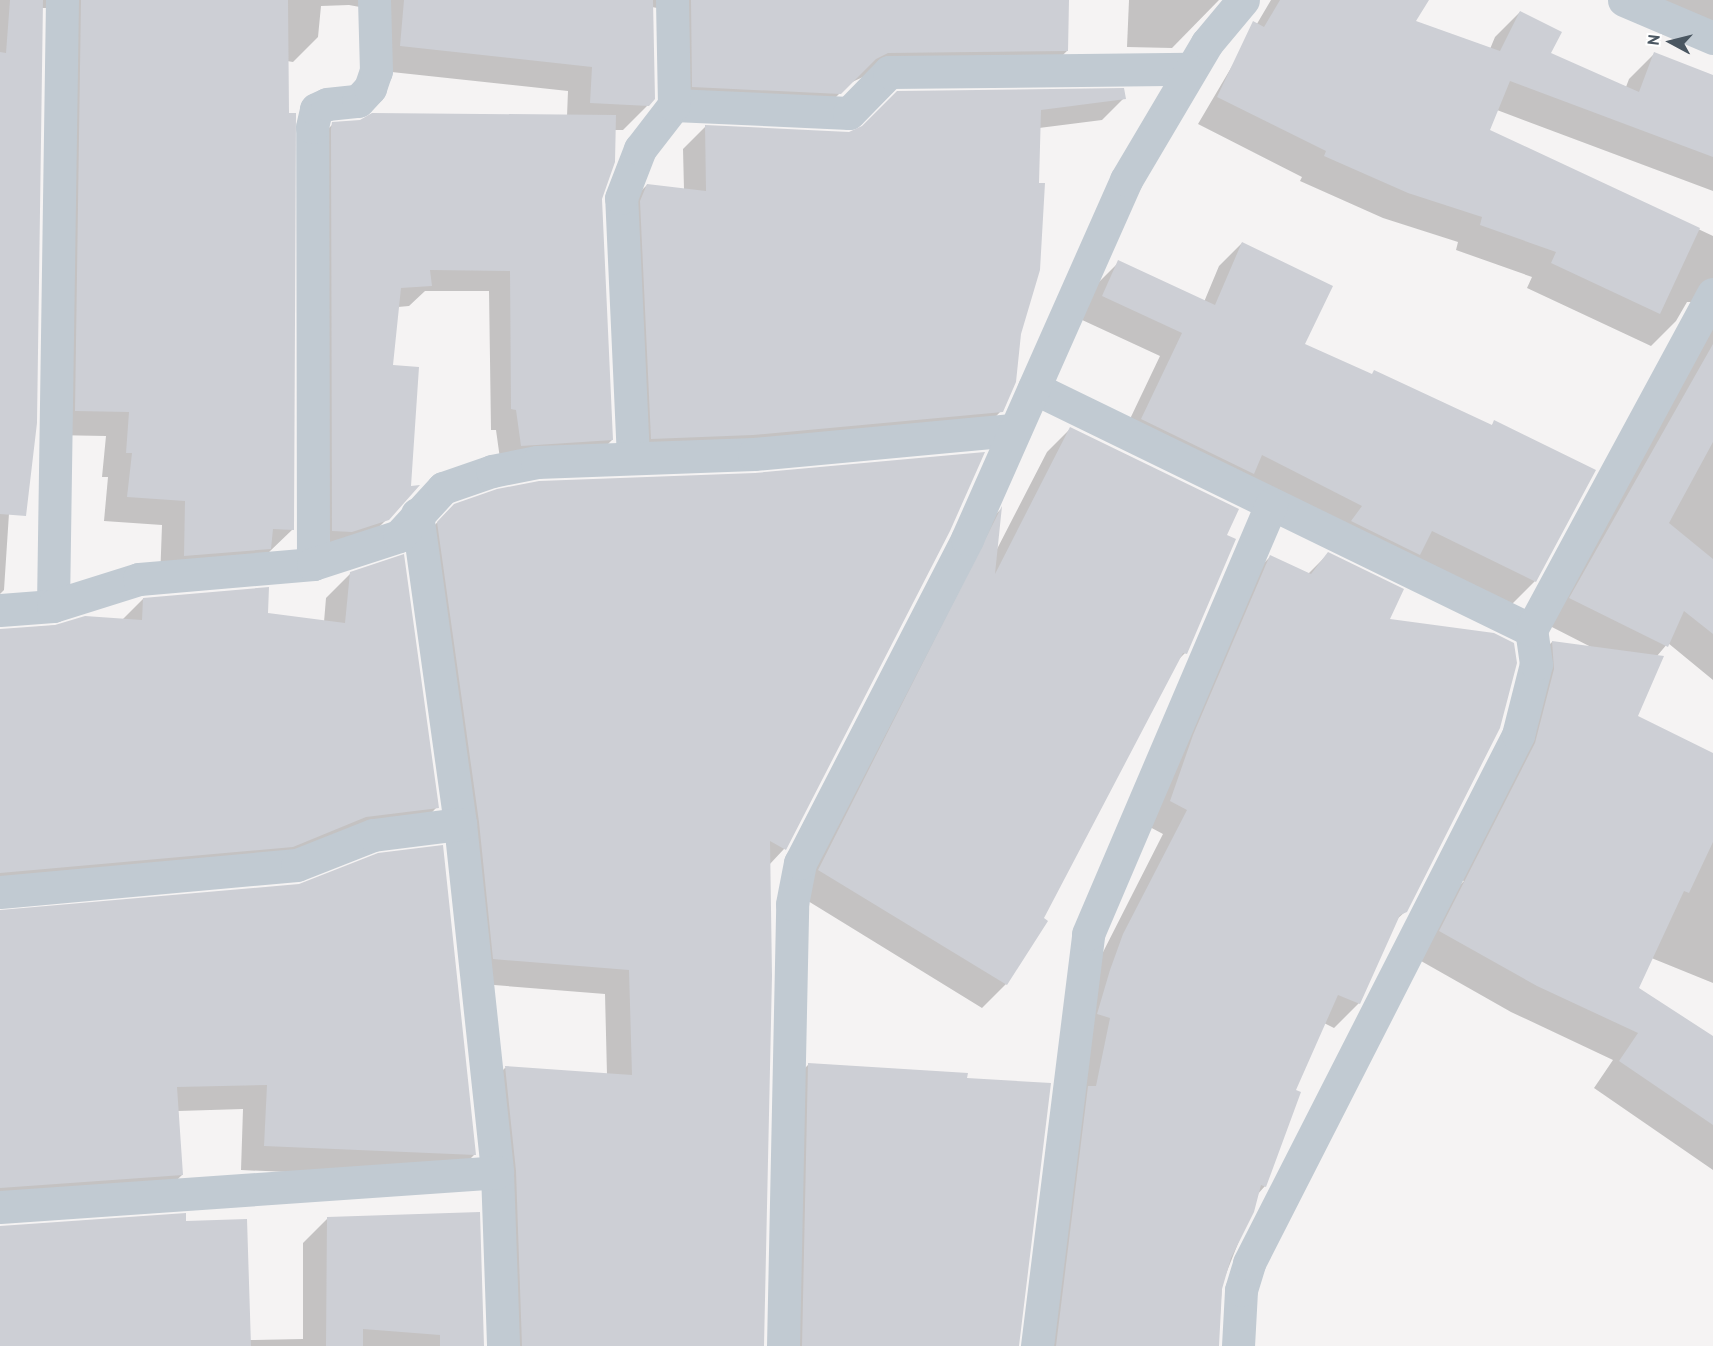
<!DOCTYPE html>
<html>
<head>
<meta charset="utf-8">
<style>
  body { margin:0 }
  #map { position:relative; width:1713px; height:1346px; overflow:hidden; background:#f5f3f3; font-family:"PT Sans",sans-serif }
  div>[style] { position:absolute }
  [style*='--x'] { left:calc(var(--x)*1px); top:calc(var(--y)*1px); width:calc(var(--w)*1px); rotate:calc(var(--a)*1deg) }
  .shadow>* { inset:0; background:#0003 }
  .building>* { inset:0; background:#cdcfd5 }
  .street>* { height:33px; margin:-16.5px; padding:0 16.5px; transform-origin:16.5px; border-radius:16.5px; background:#c1cad2 }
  span { translate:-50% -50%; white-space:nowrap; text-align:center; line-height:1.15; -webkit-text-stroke:4.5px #fff; paint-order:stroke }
  .north { position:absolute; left:1641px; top:12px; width:60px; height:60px; -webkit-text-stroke:4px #fff; paint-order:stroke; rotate:277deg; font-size:16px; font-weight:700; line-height:24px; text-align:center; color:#4a5661 }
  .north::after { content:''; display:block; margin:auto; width:21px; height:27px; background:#4a5661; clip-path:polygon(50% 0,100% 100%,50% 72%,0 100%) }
</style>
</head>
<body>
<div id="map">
  <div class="shadow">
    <i style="clip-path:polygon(0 0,1067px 0,1067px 51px,1042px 75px,863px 77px,850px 83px,815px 118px,668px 111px,657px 8px,652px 7px,648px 105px,623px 130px,614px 130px,601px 199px,612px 440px,591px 461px,501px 466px,496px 430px,491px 430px,489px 291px,425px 291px,409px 306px,398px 307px,392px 367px,387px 519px,366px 540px,330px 552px,312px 145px,333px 124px,567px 116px,568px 91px,373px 70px,376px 10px,349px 5px,321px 6px,318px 37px,293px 62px,287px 61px,293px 529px,268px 553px,160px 580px,162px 525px,104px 521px,108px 477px,102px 477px,106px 436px,51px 435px,48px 8px,42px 8px,4px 590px,0 594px)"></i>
    <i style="clip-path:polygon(1129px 0,1219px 0,1172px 48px,1127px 47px)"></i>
    <i style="clip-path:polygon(1271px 0,1428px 0,1414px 22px,1490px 49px,1495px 37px,1520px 12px,1549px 54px,1626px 87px,1629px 79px,1654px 54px,1713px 76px,1713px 191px,1497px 110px,1488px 130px,1713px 236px,1713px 680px,1668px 643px,1657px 656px,1636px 716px,1713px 755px,1713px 983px,1499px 896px,1713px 1038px,1713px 1170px,1594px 1088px,1613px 1060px,1511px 1012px,1414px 957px,1441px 904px,1464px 881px,1454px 878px,1526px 669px,1552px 642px,1593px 648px,1546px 624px,1696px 302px,1687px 302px,1676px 321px,1651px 346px,1527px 288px,1532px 277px,1456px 250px,1458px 242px,1383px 218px,1300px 181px,1302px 177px,1198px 124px)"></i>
    <i style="clip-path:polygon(1652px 0,1713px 0,1713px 27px)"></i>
    <i style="clip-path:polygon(1124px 98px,1102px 120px,1039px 128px,1020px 333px,1001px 411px,979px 434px,630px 460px,625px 207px,647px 185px,684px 190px,683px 149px,705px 127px,849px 133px)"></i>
    <i style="clip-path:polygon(1242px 243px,1303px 345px,1491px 426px,1495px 422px,1535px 581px,1512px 604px,1119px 442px,1160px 356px,1080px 319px,1096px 285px,1119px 262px,1204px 302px,1219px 266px)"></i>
    <i style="clip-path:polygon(1071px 428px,1225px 536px,1185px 653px,1176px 662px,1042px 919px,1046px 921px,1006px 984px,982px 1008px,795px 893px,979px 531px,1000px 510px,996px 551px,1047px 452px)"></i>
    <i style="clip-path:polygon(454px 505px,949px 530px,784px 849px,769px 865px,763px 1346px,497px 1346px,481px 1092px,505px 1068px,607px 1075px,605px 994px,469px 983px,429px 531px)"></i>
    <i style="clip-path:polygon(1328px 554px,1388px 620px,1406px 911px,1396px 920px,1359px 1003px,1334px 1028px,1324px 1023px,1294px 1091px,1265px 1186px,1257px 1195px,1222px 1284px,1218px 1346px,1033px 1346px,1099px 960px,1163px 834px,1146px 825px,1246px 581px,1270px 557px,1308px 574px)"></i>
    <i style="clip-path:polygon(351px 573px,437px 807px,413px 832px,0 895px,0 630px,122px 620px,143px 599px,324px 622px,326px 598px)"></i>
    <i style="clip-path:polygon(0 912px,475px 1154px,450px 1179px,241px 1170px,243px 1109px,178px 1111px,182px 1175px,157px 1199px,0 1210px)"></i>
    <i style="clip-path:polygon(808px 1065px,1017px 1346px,778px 1346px,784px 1089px)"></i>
    <i style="clip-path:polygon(328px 1218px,483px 1346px,0 1346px,0 1227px,185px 1223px,250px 1340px,303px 1339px,303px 1243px)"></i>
  </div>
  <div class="building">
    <i style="clip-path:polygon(10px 0,43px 0,37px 423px,26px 516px,0 514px,0 52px,6px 53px)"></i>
    <i style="clip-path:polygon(81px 0,288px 0,289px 113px,296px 113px,294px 530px,273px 529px,271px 549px,184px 556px,185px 501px,127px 497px,132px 453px,126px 453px,129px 412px,75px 411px)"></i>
    <i style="clip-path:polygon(404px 0,653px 0,655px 99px,649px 106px,590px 103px,592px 67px,400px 46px)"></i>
    <i style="clip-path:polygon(691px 0,1069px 0,1068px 51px,888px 53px,876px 59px,841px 94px,692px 87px)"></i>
    <i style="clip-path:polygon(1280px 0,1429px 0,1416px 21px,1500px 51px,1520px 11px,1562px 32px,1551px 53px,1639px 92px,1654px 52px,1713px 75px,1713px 157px,1510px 81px,1490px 130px,1700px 228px,1660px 314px,1551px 263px,1556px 252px,1480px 225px,1482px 217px,1408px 193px,1324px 156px,1326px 151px,1217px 97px,1253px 21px,1264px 27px)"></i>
    <i style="clip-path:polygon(1124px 88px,1126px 99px,1041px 110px,1039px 183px,1045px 183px,1040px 270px,1021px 334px,1016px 382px,1003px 412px,753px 435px,651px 439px,640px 201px,647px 184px,706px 191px,705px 125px,849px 132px,862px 126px,897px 91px)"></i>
    <i style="clip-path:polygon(372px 113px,616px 115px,615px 162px,602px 199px,613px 440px,521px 446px,516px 410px,511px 409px,510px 271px,430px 270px,432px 286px,401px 288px,393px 365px,419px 367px,411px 486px,420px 485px,389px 520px,352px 532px,332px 531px,331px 129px,332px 122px,360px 120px)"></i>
    <i style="clip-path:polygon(1242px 242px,1333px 286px,1305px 344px,1372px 374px,1374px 370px,1492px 425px,1494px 420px,1596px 470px,1536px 582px,1432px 531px,1420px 555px,1351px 521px,1362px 506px,1262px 455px,1254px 474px,1141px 419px,1182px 333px,1102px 296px,1118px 260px,1215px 305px)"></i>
    <i style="clip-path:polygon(1713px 344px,1713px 442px,1669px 523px,1713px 559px,1713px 634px,1684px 611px,1668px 647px,1569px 598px)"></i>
    <i style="clip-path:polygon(1070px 427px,1239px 509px,1227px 535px,1236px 539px,1187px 654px,1183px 653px,1044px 918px,1048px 921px,1007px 985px,818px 870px,1002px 506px,995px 574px)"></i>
    <i style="clip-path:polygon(985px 452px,950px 531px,786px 850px,770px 841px,772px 976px,764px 1346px,522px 1346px,516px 1171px,505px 1066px,632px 1075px,629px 970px,493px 959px,479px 822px,437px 522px,454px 504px,497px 489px,539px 481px,755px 473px)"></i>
    <i style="clip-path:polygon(1328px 552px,1404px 589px,1390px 619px,1494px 633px,1514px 643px,1517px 663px,1500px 728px,1407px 912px,1400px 915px,1360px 1004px,1338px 995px,1296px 1090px,1301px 1092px,1266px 1187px,1261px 1185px,1254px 1212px,1231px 1258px,1222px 1289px,1219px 1346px,1056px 1346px,1088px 1086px,1096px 1086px,1110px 1018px,1097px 1014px,1110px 970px,1123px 934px,1187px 810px,1170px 801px,1193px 735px,1270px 555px,1311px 574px)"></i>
    <i style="clip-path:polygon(404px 554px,439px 808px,366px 817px,293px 847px,0 873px,0 629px,55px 625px,85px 616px,142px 620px,143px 598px,269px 587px,268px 613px,345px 623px,350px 572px)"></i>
    <i style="clip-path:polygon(1552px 641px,1664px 656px,1638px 716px,1713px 753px,1713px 842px,1689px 893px,1684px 891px,1639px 988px,1713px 1036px,1713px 1125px,1619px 1061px,1638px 1033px,1537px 986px,1439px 931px,1535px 743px,1554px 669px)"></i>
    <i style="clip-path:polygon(443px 845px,476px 1155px,264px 1146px,267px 1085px,177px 1087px,183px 1175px,0 1188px,0 910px,299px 884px,378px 853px)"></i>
    <i style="clip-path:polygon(808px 1063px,968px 1073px,967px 1078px,1051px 1083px,1019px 1346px,802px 1346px)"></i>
    <i style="clip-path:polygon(480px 1212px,484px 1346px,440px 1346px,440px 1335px,363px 1329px,363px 1346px,326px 1346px,327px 1217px)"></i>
    <i style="clip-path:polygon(186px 1213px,186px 1221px,247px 1219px,251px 1346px,0 1346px,0 1226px)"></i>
  </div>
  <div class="street">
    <i style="--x:1624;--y:0;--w:97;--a:23.1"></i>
    <i style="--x:674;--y:105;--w:175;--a:2.6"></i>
    <i style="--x:849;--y:113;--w:57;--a:-45.7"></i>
    <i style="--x:889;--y:72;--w:301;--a:-0.6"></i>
    <i style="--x:1034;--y:388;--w:553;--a:25.96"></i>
    <i style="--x:633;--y:458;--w:260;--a:-92.6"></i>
    <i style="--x:621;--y:198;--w:53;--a:-68.8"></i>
    <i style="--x:640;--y:149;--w:56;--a:-52.3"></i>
    <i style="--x:674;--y:105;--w:105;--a:-91.1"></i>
    <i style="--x:417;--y:514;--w:313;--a:82.1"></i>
    <i style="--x:460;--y:824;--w:350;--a:83.9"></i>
    <i style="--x:497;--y:1172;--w:174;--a:88"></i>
    <i style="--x:313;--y:564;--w:437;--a:-90.1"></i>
    <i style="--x:312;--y:127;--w:18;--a:-77"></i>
    <i style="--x:316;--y:109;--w:12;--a:-24"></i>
    <i style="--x:327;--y:104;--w:31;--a:-6"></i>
    <i style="--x:358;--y:101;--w:18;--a:-47"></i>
    <i style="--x:370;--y:88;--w:18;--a:-71"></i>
    <i style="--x:376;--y:71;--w:71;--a:-91.6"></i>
    <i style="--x:53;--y:606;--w:606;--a:-89.15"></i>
    <i style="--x:0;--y:610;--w:53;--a:-4.3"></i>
    <i style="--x:53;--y:606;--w:90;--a:-17.4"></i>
    <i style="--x:139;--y:579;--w:175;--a:-4.9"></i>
    <i style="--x:313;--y:564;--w:90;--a:-18"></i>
    <i style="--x:399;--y:536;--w:65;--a:-47.5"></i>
    <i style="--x:443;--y:488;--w:52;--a:-19.1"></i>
    <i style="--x:492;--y:471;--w:46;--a:-11.3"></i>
    <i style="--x:537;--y:462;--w:217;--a:-2.1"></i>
    <i style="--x:754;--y:454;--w:262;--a:-5.3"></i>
    <i style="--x:0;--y:892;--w:298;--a:-5.2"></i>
    <i style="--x:297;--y:865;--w:82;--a:-21.5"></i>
    <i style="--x:373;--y:835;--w:88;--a:-7.2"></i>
    <i style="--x:0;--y:1207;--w:498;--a:-4"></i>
    <i style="--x:783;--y:1346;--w:442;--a:-88.8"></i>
    <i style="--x:792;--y:904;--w:42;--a:-79"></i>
    <i style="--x:800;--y:863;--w:365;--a:-62.7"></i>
    <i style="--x:967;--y:539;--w:393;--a:-66.1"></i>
    <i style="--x:1126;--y:180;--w:159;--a:-59.4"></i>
    <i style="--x:1207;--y:43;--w:56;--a:-50.1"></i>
    <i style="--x:1037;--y:1346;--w:415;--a:-82.9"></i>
    <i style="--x:1088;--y:934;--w:467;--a:-66.9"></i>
    <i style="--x:1238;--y:1346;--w:56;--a:-86.9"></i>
    <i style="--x:1241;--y:1290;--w:28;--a:-73"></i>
    <i style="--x:1249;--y:1263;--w:593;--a:-63"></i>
    <i style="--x:1518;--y:735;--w:73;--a:-75.8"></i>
    <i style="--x:1536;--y:664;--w:34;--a:-98"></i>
    <i style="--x:1531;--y:630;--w:382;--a:-61.6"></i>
  </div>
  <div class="north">N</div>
</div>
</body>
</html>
